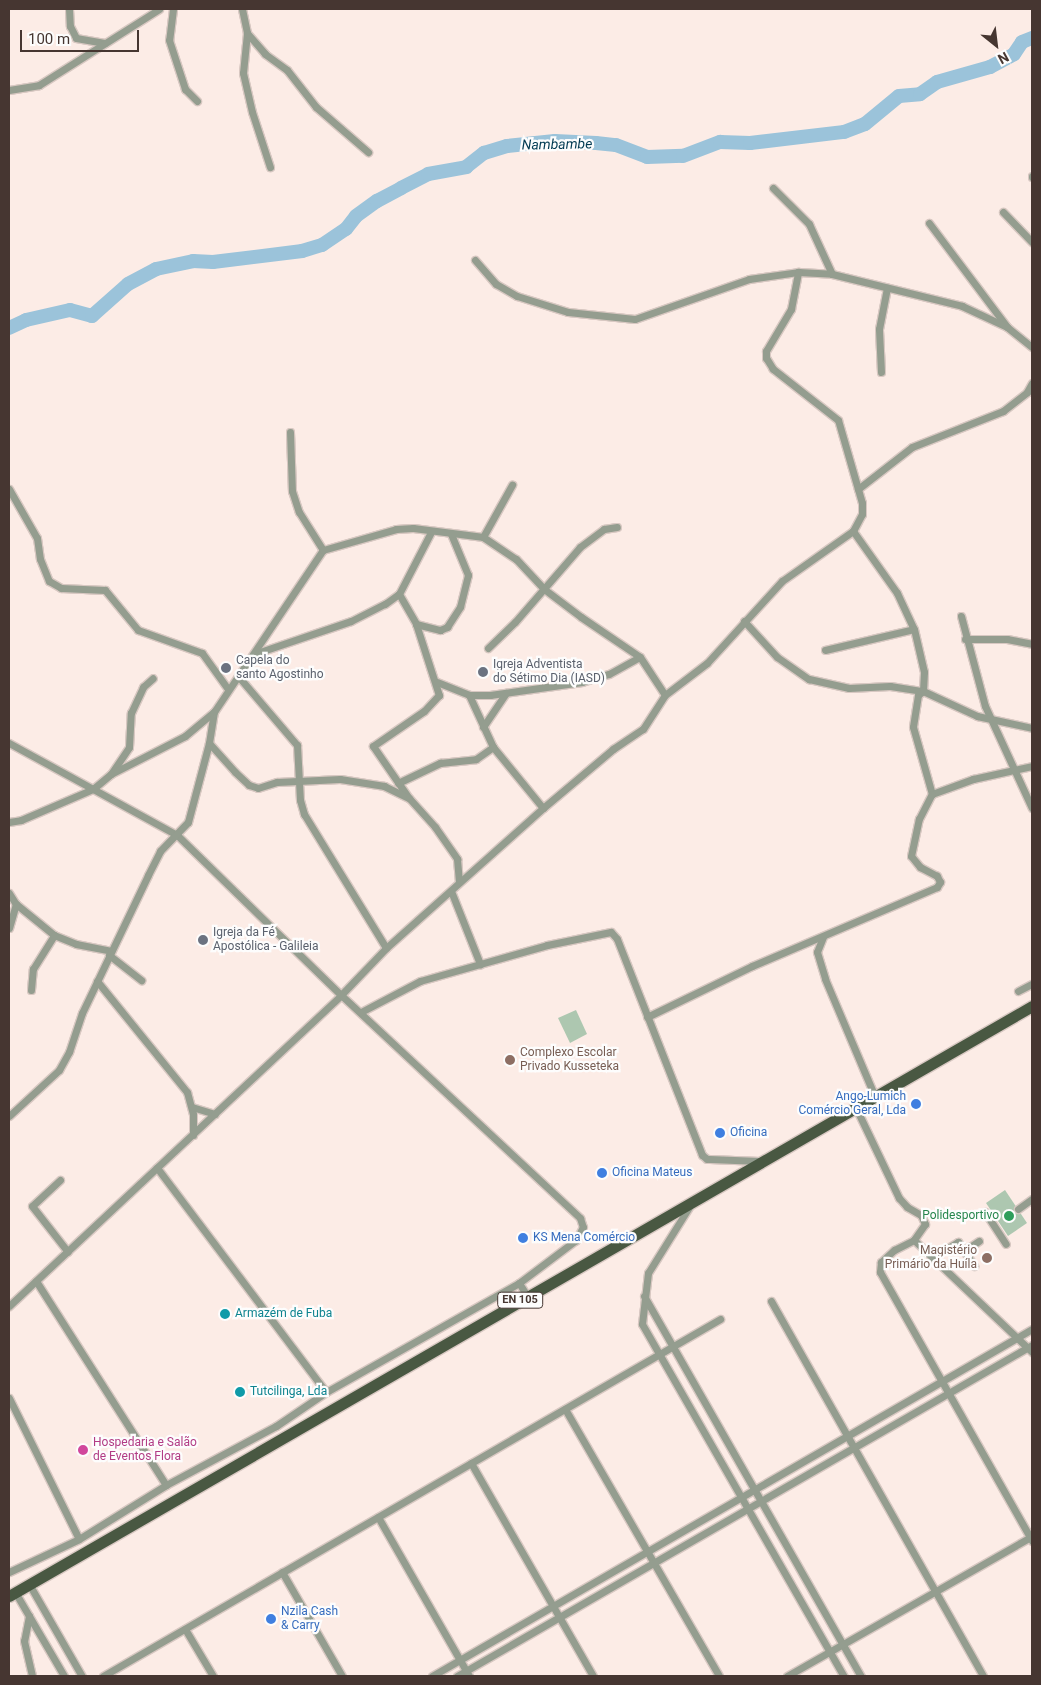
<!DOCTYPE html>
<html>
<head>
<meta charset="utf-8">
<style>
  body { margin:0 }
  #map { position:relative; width:1041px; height:1685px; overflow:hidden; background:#fcece6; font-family:Roboto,sans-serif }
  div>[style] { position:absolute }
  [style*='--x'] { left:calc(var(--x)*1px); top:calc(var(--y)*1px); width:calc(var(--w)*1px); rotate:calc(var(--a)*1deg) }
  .green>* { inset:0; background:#adc7b0 }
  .river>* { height:14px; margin:-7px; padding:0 7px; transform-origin:7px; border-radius:7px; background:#9bc3da }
  .roads { filter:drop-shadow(1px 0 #d8c8c2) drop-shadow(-1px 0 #d8c8c2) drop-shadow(0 1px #d8c8c2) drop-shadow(0 -1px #d8c8c2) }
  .minor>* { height:7px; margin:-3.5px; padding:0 3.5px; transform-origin:3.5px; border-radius:3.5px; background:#949d8f }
  .primary>* { height:11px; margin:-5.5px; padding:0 5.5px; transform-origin:5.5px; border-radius:5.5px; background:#495842 }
  .dots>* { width:14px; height:14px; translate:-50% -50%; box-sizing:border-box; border:2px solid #fdfdfd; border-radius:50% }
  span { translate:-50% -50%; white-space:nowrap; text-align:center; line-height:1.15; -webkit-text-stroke:4.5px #fdfdfd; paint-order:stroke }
  .shield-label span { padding:1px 4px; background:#fdfdfd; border:1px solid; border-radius:4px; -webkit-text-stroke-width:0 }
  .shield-label { font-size:11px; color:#463631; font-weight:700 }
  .worship-label { font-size:12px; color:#5b616d }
  .left { translate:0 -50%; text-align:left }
  .education-label { font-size:12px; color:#785e54 }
  .right { translate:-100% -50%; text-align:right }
  .shop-label { font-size:12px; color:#366cbe }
  .leisure-label { font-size:12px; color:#27864d }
  .culture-label { font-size:12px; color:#0d838f }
  .hotel-label { font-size:12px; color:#b23c85 }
  .water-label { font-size:14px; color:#023a52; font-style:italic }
  .frame { position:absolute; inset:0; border:10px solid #463631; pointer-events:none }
  .north { position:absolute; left:971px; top:20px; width:50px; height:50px; -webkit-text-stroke:4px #fdfdfd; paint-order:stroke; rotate:151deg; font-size:14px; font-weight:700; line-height:20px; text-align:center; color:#463631 }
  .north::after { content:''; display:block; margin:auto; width:18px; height:22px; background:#463631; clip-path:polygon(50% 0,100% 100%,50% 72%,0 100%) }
  .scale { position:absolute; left:20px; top:30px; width:119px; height:22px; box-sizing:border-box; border:2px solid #463631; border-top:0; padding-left:6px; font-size:15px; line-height:18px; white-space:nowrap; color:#463631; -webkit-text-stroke:4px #fdfdfd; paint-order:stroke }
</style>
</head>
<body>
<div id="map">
  <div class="green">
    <i style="clip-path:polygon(576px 1010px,587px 1034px,570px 1043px,558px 1018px)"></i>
    <i style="clip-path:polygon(1005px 1190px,1027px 1223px,1008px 1236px,986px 1203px)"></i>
  </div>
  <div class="river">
    <i style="--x:9;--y:328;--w:19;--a:-25"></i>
    <i style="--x:26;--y:320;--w:45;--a:-12.8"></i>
    <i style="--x:70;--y:310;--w:23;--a:15"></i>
    <i style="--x:92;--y:316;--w:48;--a:-41.6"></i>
    <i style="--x:128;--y:284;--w:32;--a:-28"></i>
    <i style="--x:156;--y:269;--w:38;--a:-12"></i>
    <i style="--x:193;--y:261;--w:20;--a:3"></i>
    <i style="--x:213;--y:262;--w:90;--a:-7"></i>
    <i style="--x:302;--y:251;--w:21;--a:-17"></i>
    <i style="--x:322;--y:245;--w:29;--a:-34"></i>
    <i style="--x:346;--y:229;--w:16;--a:-52"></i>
    <i style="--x:356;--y:216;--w:26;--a:-36"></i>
    <i style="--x:377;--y:201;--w:27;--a:-28"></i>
    <i style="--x:401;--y:188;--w:30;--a:-27"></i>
    <i style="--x:428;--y:174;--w:39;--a:-10"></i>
    <i style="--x:466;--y:167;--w:23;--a:-38"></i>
    <i style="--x:484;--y:153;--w:24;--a:-17"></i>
    <i style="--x:507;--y:146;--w:48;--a:-5.9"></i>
    <i style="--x:555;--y:141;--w:41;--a:2.8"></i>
    <i style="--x:596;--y:143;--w:20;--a:6"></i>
    <i style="--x:616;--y:145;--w:33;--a:21"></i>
    <i style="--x:647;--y:157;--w:36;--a:-2"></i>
    <i style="--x:683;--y:156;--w:40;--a:-21"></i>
    <i style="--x:720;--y:142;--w:30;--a:2"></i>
    <i style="--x:750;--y:143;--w:95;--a:-6.7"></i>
    <i style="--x:844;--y:132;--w:22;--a:-21"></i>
    <i style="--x:865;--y:124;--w:44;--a:-39.5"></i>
    <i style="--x:899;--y:96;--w:21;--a:-5"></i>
    <i style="--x:920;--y:94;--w:21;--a:-35"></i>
    <i style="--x:937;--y:82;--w:55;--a:-15.8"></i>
    <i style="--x:990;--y:67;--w:27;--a:-28"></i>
    <i style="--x:1014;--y:54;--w:14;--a:-56"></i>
    <i style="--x:1022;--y:42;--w:11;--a:-22"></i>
  </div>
  <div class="roads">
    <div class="minor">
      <i style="--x:69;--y:9;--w:17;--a:87"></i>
      <i style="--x:70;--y:26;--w:13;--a:63"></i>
      <i style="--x:76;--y:38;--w:29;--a:10"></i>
      <i style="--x:173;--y:9;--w:31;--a:97"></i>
      <i style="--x:169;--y:40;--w:52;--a:71.9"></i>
      <i style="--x:185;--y:89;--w:17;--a:45"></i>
      <i style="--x:242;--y:9;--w:25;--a:78"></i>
      <i style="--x:247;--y:33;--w:40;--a:95.7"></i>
      <i style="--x:243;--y:73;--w:40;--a:77"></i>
      <i style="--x:252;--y:112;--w:58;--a:71.9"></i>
      <i style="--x:247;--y:33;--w:28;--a:49"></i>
      <i style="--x:265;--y:54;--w:27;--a:36"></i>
      <i style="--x:287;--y:70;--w:47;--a:51.9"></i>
      <i style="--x:316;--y:107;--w:69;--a:40.9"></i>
      <i style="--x:9;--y:90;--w:30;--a:-9"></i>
      <i style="--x:39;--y:85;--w:142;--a:-32.3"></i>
      <i style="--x:1032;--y:176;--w:1;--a:90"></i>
      <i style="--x:773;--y:188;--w:51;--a:45"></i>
      <i style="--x:809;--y:224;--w:55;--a:65.3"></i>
      <i style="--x:1003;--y:212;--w:42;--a:46"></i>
      <i style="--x:929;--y:223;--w:130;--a:53.1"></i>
      <i style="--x:1007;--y:327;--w:32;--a:39"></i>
      <i style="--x:475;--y:260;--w:32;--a:49"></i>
      <i style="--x:496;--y:284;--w:24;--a:30"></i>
      <i style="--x:517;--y:296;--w:53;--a:17.4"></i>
      <i style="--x:568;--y:312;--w:67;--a:6"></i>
      <i style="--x:635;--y:319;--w:121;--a:-19.3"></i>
      <i style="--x:749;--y:279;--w:49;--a:-8.1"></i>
      <i style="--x:798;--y:272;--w:34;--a:3"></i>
      <i style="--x:832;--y:274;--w:134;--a:13.8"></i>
      <i style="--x:962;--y:306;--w:50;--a:25"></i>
      <i style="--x:881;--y:372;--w:43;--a:-92.7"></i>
      <i style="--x:879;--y:329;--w:42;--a:-79"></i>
      <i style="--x:290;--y:432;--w:59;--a:88.1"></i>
      <i style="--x:292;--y:491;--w:22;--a:72"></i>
      <i style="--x:299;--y:512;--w:45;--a:57.7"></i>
      <i style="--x:9;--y:489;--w:56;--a:60.3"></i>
      <i style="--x:37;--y:538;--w:21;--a:82"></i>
      <i style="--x:40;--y:559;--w:24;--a:68"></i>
      <i style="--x:49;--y:581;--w:14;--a:30"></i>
      <i style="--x:61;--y:588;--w:44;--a:2.6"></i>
      <i style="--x:105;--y:590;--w:52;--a:50.5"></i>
      <i style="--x:138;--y:630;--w:68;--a:19.8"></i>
      <i style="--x:202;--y:653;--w:44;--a:54.2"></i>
      <i style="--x:858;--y:489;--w:68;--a:-37.9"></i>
      <i style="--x:912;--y:447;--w:98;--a:-21.6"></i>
      <i style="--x:1003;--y:411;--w:31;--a:-38"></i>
      <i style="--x:1027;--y:392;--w:10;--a:-61"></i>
      <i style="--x:853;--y:531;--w:76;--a:54.6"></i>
      <i style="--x:897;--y:593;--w:40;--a:65"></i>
      <i style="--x:914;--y:629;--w:44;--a:76.9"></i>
      <i style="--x:924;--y:672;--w:19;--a:93"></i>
      <i style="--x:923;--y:691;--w:6;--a:141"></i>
      <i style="--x:918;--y:695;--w:32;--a:99"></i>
      <i style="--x:913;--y:727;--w:70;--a:74.2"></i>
      <i style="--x:932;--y:794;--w:44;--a:-20.1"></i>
      <i style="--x:973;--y:779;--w:60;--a:-12.4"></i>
      <i style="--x:483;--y:537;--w:60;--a:-60.9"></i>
      <i style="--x:399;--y:594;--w:34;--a:60"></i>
      <i style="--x:416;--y:624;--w:75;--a:72.1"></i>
      <i style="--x:439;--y:695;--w:22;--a:133"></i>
      <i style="--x:424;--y:711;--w:62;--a:145.5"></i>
      <i style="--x:373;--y:746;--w:62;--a:55.5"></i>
      <i style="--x:961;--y:616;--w:93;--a:75.1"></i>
      <i style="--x:985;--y:706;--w:112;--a:65.3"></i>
      <i style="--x:744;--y:621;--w:49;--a:47.5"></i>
      <i style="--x:777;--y:657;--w:39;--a:35"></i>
      <i style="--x:809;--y:679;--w:41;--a:12.7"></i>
      <i style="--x:849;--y:688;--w:41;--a:-2.8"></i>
      <i style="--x:890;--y:686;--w:33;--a:9"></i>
      <i style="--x:923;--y:691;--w:60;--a:24.8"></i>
      <i style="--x:977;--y:716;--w:56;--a:12.3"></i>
      <i style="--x:416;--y:624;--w:25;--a:14"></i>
      <i style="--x:440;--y:630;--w:8;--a:-23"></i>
      <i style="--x:447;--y:627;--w:24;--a:-57"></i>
      <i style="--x:460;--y:607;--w:33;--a:-76"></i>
      <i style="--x:468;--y:575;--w:44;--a:-112.5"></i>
      <i style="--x:965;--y:639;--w:42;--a:0"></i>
      <i style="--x:1007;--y:639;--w:25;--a:11"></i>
      <i style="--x:488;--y:648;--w:37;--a:-44"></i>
      <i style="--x:515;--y:622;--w:99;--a:-49.1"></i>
      <i style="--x:580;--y:547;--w:30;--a:-37"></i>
      <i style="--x:604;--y:529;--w:13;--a:-9"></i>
      <i style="--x:825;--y:650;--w:91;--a:-13.3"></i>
      <i style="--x:254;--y:654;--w:102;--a:-18.8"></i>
      <i style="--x:351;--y:621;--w:38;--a:-27"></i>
      <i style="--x:385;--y:604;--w:17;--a:-36"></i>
      <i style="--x:399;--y:594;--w:70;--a:-62.7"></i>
      <i style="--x:238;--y:676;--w:91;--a:49.5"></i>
      <i style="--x:297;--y:745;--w:55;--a:86.9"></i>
      <i style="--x:300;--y:800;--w:15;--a:74"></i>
      <i style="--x:304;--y:814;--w:157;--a:58.5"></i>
      <i style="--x:437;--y:682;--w:35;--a:22"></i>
      <i style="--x:469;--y:695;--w:57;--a:65.2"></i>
      <i style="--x:493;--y:747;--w:79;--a:50.7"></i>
      <i style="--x:469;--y:695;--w:21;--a:0"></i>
      <i style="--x:490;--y:695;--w:93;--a:-8"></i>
      <i style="--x:582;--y:682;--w:28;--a:-17"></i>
      <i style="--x:609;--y:674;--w:35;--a:-29"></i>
      <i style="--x:483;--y:727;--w:41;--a:-55.9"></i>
      <i style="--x:9;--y:743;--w:192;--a:28.7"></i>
      <i style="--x:177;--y:835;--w:229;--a:44.3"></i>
      <i style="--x:341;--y:995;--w:327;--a:43"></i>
      <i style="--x:580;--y:1218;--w:9;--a:72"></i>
      <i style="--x:583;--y:1227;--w:15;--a:118"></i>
      <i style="--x:576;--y:1240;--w:71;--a:143"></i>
      <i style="--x:519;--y:1283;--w:222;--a:150.5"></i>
      <i style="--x:326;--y:1392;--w:281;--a:-127"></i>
      <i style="--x:209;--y:743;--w:39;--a:48"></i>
      <i style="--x:235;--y:772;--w:19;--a:43"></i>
      <i style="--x:249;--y:785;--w:9;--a:18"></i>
      <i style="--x:258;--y:788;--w:20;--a:-18"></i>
      <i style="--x:277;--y:782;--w:63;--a:-2.7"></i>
      <i style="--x:340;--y:779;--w:45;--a:9"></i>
      <i style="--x:384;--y:786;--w:28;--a:26"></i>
      <i style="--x:409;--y:798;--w:39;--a:48"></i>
      <i style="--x:435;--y:827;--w:39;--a:55"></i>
      <i style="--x:457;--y:859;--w:23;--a:85"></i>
      <i style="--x:111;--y:774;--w:32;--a:-56"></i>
      <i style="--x:129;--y:747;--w:34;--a:-87"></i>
      <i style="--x:131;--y:713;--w:29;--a:-65"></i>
      <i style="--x:143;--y:687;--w:13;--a:-42"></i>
      <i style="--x:398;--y:783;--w:47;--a:-25.5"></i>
      <i style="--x:440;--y:763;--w:36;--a:-6"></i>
      <i style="--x:476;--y:759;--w:21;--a:-35"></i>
      <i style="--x:9;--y:822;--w:12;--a:-9"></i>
      <i style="--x:21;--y:820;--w:78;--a:-23.3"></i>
      <i style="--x:93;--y:789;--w:23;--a:-40"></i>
      <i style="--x:111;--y:774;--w:83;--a:-27.2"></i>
      <i style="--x:185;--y:736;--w:38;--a:-40"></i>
      <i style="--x:451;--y:891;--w:79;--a:68.3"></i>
      <i style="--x:9;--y:893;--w:13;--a:58"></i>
      <i style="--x:16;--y:904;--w:49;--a:39.2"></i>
      <i style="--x:54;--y:935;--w:24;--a:22"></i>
      <i style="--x:76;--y:944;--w:36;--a:11"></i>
      <i style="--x:9;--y:928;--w:25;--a:-74"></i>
      <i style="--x:823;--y:937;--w:16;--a:112"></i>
      <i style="--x:817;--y:952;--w:28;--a:73"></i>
      <i style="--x:825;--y:979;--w:128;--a:67"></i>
      <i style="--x:109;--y:955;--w:41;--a:38"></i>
      <i style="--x:97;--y:981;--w:143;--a:51"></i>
      <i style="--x:187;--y:1092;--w:23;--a:75"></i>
      <i style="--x:193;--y:1114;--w:21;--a:90"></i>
      <i style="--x:31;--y:990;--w:21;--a:-85"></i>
      <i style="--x:33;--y:969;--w:40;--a:-58"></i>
      <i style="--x:1018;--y:991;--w:16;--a:-27"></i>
      <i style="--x:361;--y:1012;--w:67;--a:-27.7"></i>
      <i style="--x:420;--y:981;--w:132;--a:-15.8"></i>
      <i style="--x:547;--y:945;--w:65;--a:-11.5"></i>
      <i style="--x:611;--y:932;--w:9;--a:49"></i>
      <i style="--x:617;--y:939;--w:232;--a:68.5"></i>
      <i style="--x:702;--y:1155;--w:6;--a:39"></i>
      <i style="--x:707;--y:1159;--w:55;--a:2.1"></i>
      <i style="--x:647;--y:1017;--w:117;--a:-25.9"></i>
      <i style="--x:752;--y:966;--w:201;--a:-23.1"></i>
      <i style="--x:937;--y:887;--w:6;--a:-59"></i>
      <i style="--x:940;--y:882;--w:7;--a:-117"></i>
      <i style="--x:937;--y:876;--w:19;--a:-152"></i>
      <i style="--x:920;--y:867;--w:14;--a:-129"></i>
      <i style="--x:911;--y:856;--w:38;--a:-78"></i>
      <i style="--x:919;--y:819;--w:28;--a:-63"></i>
      <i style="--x:192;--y:1107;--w:24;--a:17"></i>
      <i style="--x:856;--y:1108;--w:100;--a:64.5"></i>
      <i style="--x:899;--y:1198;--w:12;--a:48"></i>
      <i style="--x:907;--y:1207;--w:16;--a:30"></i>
      <i style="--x:921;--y:1215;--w:10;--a:66"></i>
      <i style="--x:925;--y:1224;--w:19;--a:125"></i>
      <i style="--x:914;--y:1240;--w:22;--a:153"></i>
      <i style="--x:894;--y:1250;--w:18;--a:137"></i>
      <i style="--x:881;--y:1262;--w:10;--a:96"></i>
      <i style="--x:880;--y:1272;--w:309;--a:60.5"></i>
      <i style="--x:9;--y:1116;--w:68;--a:-42.6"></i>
      <i style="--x:59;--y:1070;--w:21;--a:-61"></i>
      <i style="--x:69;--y:1052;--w:41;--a:-71.6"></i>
      <i style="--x:82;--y:1013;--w:153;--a:-64.4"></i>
      <i style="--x:148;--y:875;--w:27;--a:-63"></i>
      <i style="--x:160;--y:851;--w:40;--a:-46"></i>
      <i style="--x:188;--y:822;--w:82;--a:-75.1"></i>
      <i style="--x:209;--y:743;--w:31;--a:-81"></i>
      <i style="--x:214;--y:712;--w:195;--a:-56.1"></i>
      <i style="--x:323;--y:550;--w:76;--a:-16"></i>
      <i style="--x:396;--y:529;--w:17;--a:-3"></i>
      <i style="--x:413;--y:528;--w:71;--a:7.3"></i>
      <i style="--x:483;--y:537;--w:40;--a:34"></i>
      <i style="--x:516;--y:559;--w:41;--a:47"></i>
      <i style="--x:544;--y:589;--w:46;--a:37.1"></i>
      <i style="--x:581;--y:617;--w:71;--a:34.1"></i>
      <i style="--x:640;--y:657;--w:45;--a:56.7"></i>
      <i style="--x:60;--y:1180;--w:38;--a:137"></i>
      <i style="--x:32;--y:1206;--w:58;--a:52"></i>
      <i style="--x:691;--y:1204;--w:81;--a:121.9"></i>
      <i style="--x:648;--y:1273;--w:51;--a:96.7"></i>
      <i style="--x:642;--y:1324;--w:406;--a:60.2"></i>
      <i style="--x:1018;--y:1209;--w:17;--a:-36"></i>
      <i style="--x:985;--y:1212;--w:38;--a:57"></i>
      <i style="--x:914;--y:1240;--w:163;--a:43.5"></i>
      <i style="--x:948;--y:1248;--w:12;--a:-31"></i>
      <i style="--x:958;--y:1242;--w:29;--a:56"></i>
      <i style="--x:964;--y:1251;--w:18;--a:-34"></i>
      <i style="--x:36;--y:1281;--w:242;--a:57.5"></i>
      <i style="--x:519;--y:1283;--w:15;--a:58"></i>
      <i style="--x:644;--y:1296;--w:438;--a:60.3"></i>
      <i style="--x:771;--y:1301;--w:431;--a:60.5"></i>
      <i style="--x:9;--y:1306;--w:455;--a:-43.1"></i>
      <i style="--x:341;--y:995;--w:65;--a:-46.2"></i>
      <i style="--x:386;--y:948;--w:210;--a:-41.7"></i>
      <i style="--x:543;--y:808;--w:92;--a:-40.1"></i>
      <i style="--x:613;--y:749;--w:36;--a:-34"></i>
      <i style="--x:643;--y:729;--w:40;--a:-57.1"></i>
      <i style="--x:665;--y:695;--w:53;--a:-37.3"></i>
      <i style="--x:707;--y:663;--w:111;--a:-47.6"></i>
      <i style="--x:782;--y:581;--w:87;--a:-35.2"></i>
      <i style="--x:853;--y:531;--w:19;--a:-62"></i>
      <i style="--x:862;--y:514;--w:11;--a:-90"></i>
      <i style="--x:862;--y:503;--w:86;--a:-106.1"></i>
      <i style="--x:838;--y:420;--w:83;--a:-141.9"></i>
      <i style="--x:773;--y:369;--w:13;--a:-122"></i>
      <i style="--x:766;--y:358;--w:7;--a:-90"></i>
      <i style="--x:766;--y:351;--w:49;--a:-59.2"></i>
      <i style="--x:791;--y:309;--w:38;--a:-79"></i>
      <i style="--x:9;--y:1398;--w:157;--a:63.6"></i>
      <i style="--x:565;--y:1409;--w:308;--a:60"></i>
      <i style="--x:471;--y:1463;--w:245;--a:60.2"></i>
      <i style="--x:378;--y:1517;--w:183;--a:60.2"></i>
      <i style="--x:9;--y:1572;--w:77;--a:-25.2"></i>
      <i style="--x:79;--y:1539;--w:102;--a:-31.8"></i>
      <i style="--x:166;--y:1485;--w:125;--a:-28.2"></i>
      <i style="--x:276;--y:1426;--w:60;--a:-34.2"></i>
      <i style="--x:282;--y:1572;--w:120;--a:60"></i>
      <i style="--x:29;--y:1584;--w:106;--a:60.1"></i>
      <i style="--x:15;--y:1592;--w:97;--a:59.7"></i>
      <i style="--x:29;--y:1616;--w:25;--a:101"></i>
      <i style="--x:24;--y:1641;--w:36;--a:77"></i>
      <i style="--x:185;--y:1629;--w:55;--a:59.2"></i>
      <i style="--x:103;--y:1676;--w:713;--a:-30.05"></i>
      <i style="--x:432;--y:1676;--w:693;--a:-30.04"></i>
      <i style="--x:457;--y:1676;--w:663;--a:-29.93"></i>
      <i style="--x:787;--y:1676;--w:282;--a:-29.7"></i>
    </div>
    <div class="primary">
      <i style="--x:9;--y:1596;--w:1181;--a:-29.97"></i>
    </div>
  </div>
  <div class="dots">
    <i style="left:226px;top:668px;background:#6b7280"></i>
    <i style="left:483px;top:672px;background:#6b7280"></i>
    <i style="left:203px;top:940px;background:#6b7280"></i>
    <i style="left:510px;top:1060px;background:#8d6e63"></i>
    <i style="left:916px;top:1104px;background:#3f7fe0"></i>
    <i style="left:720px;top:1133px;background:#3f7fe0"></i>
    <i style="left:602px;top:1173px;background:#3f7fe0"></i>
    <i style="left:1009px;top:1216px;background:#2e9e5b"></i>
    <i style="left:523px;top:1238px;background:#3f7fe0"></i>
    <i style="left:987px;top:1258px;background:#8d6e63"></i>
    <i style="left:225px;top:1314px;background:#0f9aa8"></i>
    <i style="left:240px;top:1392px;background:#0f9aa8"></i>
    <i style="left:83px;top:1450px;background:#d1479c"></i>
    <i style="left:271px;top:1619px;background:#3f7fe0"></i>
  </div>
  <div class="shield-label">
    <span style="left:520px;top:1300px">EN 105</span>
  </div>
  <div class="worship-label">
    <span class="left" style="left:236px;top:668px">Capela do<br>santo Agostinho</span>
    <span class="left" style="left:493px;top:672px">Igreja Adventista<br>do Sétimo Dia (IASD)</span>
    <span class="left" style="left:213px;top:940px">Igreja da Fé<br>Apostólica - Galileia</span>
  </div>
  <div class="education-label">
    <span class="left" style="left:520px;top:1060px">Complexo Escolar<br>Privado Kusseteka</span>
    <span class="right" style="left:977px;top:1258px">Magistério<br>Primário da Huíla</span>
  </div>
  <div class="shop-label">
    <span class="right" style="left:906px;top:1104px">Ango-Lumich<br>Comércio Geral, Lda</span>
    <span class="left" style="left:730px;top:1133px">Oficina</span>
    <span class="left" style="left:612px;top:1173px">Oficina Mateus</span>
    <span class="left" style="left:533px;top:1238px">KS Mena Comércio</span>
    <span class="left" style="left:281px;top:1619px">Nzila Cash<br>&amp; Carry</span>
  </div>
  <div class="leisure-label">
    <span class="right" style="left:999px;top:1216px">Polidesportivo</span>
  </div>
  <div class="culture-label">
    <span class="left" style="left:235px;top:1314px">Armazém de Fuba</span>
    <span class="left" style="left:250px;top:1392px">Tutcilinga, Lda</span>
  </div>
  <div class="hotel-label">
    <span class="left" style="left:93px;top:1450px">Hospedaria e Salão<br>de Eventos Flora</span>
  </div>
  <div class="water-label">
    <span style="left:557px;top:144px;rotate:-1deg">Nambambe</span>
  </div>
  <div class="frame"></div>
  <div class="north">N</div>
  <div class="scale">100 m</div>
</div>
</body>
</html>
